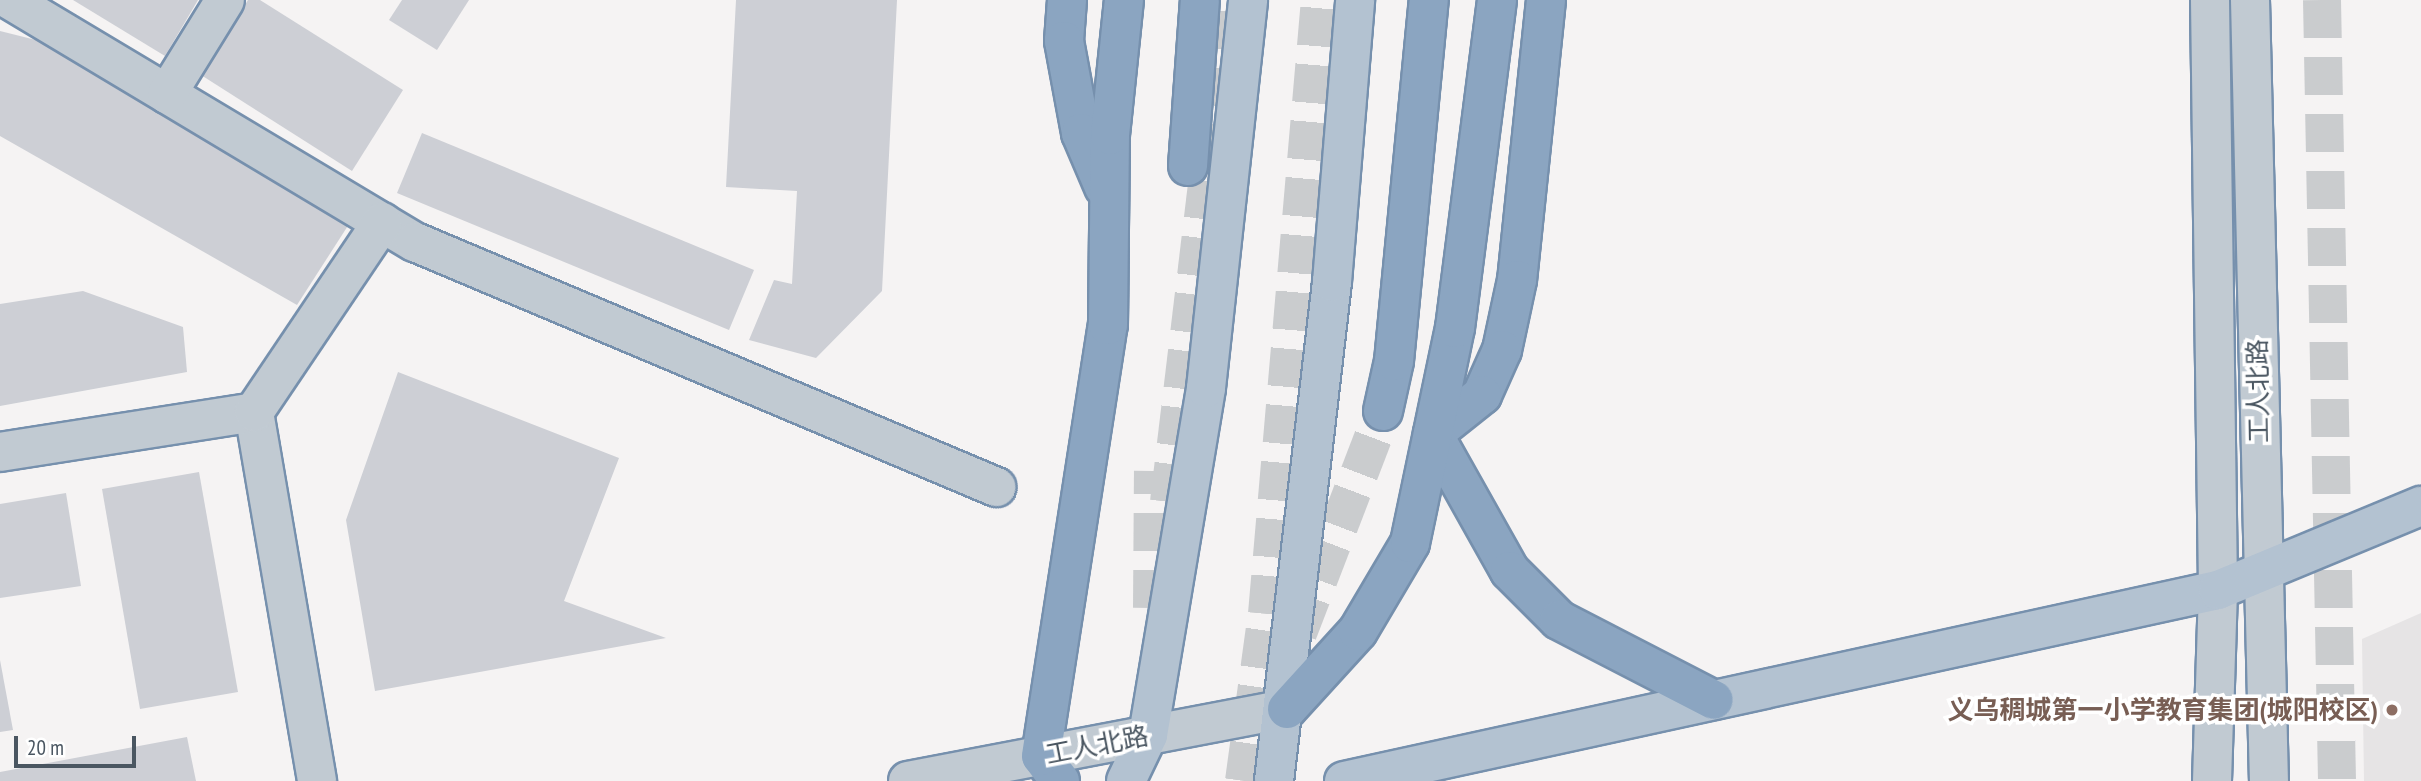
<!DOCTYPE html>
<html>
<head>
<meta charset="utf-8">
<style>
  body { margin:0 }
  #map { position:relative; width:2421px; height:781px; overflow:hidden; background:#f5f3f3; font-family:"PT Sans Narrow","Noto Sans SC",sans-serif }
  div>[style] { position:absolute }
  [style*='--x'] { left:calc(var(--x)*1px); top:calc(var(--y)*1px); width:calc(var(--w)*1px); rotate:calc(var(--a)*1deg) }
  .education>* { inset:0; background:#e6e4e5 }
  .building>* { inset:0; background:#cdcfd5 }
  .major-tunnel>* { height:38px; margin-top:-19px; transform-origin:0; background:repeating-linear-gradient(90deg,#caccce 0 38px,transparent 0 57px) }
  .highway-tunnel>* { height:38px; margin-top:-19px; transform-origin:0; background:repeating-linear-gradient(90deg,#caccce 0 38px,transparent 0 57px) }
  .roads { filter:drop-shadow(2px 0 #7690ad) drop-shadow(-2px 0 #7690ad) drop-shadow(0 2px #7690ad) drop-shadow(0 -2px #7690ad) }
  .minor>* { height:38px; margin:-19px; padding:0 19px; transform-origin:19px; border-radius:19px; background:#c1cad2 }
  .major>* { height:38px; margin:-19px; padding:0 19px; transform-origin:19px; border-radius:19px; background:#b3c2d1 }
  .highway>* { height:38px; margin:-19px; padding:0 19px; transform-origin:19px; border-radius:19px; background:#8ba5c1 }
  .dots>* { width:19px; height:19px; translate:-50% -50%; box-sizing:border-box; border:4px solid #fff; border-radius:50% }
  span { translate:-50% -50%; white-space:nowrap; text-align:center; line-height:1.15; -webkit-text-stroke:7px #fff; paint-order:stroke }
  .street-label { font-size:26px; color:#4a5661 }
  .education-label { font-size:26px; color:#785e54; font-weight:700 }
  .right { translate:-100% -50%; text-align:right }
  .scale { position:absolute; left:14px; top:736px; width:122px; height:32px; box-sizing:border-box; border:4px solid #4a5661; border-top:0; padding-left:9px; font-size:21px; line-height:24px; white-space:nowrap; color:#4a5661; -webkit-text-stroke:5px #fff; paint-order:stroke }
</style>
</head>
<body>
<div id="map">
  <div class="education">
    <i style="clip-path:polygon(2421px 613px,2421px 781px,2364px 781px,2362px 639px)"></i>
  </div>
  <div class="building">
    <i style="clip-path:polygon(73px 0,198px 0,165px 56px)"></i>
    <i style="clip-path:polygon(248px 0,260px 0,403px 90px,352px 171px,201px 75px)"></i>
    <i style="clip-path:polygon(402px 0,469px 0,437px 50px,389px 20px)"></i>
    <i style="clip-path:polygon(736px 0,897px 0,882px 291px,816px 358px,749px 340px,774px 280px,792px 284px,797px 191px,726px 187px)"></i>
    <i style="clip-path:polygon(0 31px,36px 40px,351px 221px,297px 305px,0 136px)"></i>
    <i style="clip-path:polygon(422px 133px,754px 270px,729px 330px,397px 193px)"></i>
    <i style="clip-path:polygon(83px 291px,183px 327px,187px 372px,0 406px,0 304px)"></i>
    <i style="clip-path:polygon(398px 372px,619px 458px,564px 601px,666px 638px,375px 691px,346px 520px)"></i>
    <i style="clip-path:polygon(199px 472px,238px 692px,140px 709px,102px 489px)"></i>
    <i style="clip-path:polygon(66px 493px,81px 586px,0 598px,0 504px)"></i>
    <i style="clip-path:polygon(0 660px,13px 730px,0 732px)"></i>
    <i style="clip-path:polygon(187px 737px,196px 781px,0 781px,0 772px)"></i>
  </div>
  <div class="major-tunnel">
    <i style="--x:2322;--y:0;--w:781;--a:88.9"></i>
  </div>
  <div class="highway-tunnel">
    <i style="--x:1169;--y:502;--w:506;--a:-83.18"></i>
    <i style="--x:1152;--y:608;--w:137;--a:-89.6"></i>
    <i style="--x:1298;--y:633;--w:238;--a:-69"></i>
    <i style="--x:1244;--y:781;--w:169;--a:-82.2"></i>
    <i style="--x:1267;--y:614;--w:616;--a:-85.07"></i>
  </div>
  <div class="roads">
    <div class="minor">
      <i style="--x:10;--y:0;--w:472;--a:30.9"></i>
      <i style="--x:415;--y:242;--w:631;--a:22.86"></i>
      <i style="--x:2210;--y:0;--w:590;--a:89.22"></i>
      <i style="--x:2218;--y:590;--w:191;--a:91.8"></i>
      <i style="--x:2250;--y:0;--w:781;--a:88.61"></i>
      <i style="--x:167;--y:94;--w:110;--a:-58.3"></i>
      <i style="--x:254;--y:412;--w:374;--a:80.3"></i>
      <i style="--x:0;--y:452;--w:257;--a:-8.9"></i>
      <i style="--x:254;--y:412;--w:229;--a:-56"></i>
      <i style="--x:908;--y:781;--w:386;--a:-10.8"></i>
    </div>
    <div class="major">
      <i style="--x:1126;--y:781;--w:51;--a:-64.4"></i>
      <i style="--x:1148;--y:735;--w:352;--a:-80.5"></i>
      <i style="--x:1206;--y:388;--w:390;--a:-83.8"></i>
      <i style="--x:1274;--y:781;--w:502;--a:-83.37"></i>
      <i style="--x:1332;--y:282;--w:283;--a:-85.3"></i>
      <i style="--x:1344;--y:781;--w:895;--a:-12.33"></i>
      <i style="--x:2218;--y:590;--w:220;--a:-22.5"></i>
    </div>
    <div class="highway">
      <i style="--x:1067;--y:0;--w:41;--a:94.2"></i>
      <i style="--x:1064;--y:41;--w:94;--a:79.5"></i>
      <i style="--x:1081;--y:133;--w:59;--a:66.9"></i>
      <i style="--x:1546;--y:0;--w:281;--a:95.9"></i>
      <i style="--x:1517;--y:280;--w:72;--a:102.1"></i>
      <i style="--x:1502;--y:350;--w:49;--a:114"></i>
      <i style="--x:1482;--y:395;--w:63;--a:141.5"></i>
      <i style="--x:1433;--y:434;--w:157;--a:60.7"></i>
      <i style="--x:1510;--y:571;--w:69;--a:45"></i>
      <i style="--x:1559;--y:620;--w:174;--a:27.3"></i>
      <i style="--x:1188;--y:166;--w:166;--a:-85.9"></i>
      <i style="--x:1383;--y:411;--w:51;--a:-77.6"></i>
      <i style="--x:1394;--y:361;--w:363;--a:-84.5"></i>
      <i style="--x:1287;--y:709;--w:105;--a:-47.7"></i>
      <i style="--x:1358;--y:631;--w:102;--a:-59.4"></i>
      <i style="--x:1410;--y:543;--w:220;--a:-78.2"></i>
      <i style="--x:1455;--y:328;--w:331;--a:-82.7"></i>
      <i style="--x:1060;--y:781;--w:31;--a:-127"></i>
      <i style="--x:1041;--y:756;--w:436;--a:-81.2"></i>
      <i style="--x:1108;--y:325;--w:190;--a:-89.4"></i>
      <i style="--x:1110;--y:135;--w:136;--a:-84.1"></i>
    </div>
  </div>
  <div class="dots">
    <i style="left:2392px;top:710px;background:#8d6e63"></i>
  </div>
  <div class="street-label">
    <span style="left:2258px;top:391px;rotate:-91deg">工人北路</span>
    <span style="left:1097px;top:745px;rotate:-11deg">工人北路</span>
  </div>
  <div class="education-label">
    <span class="right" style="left:2378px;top:710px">义乌稠城第一小学教育集团(城阳校区)</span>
  </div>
  <div class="scale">20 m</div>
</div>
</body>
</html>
